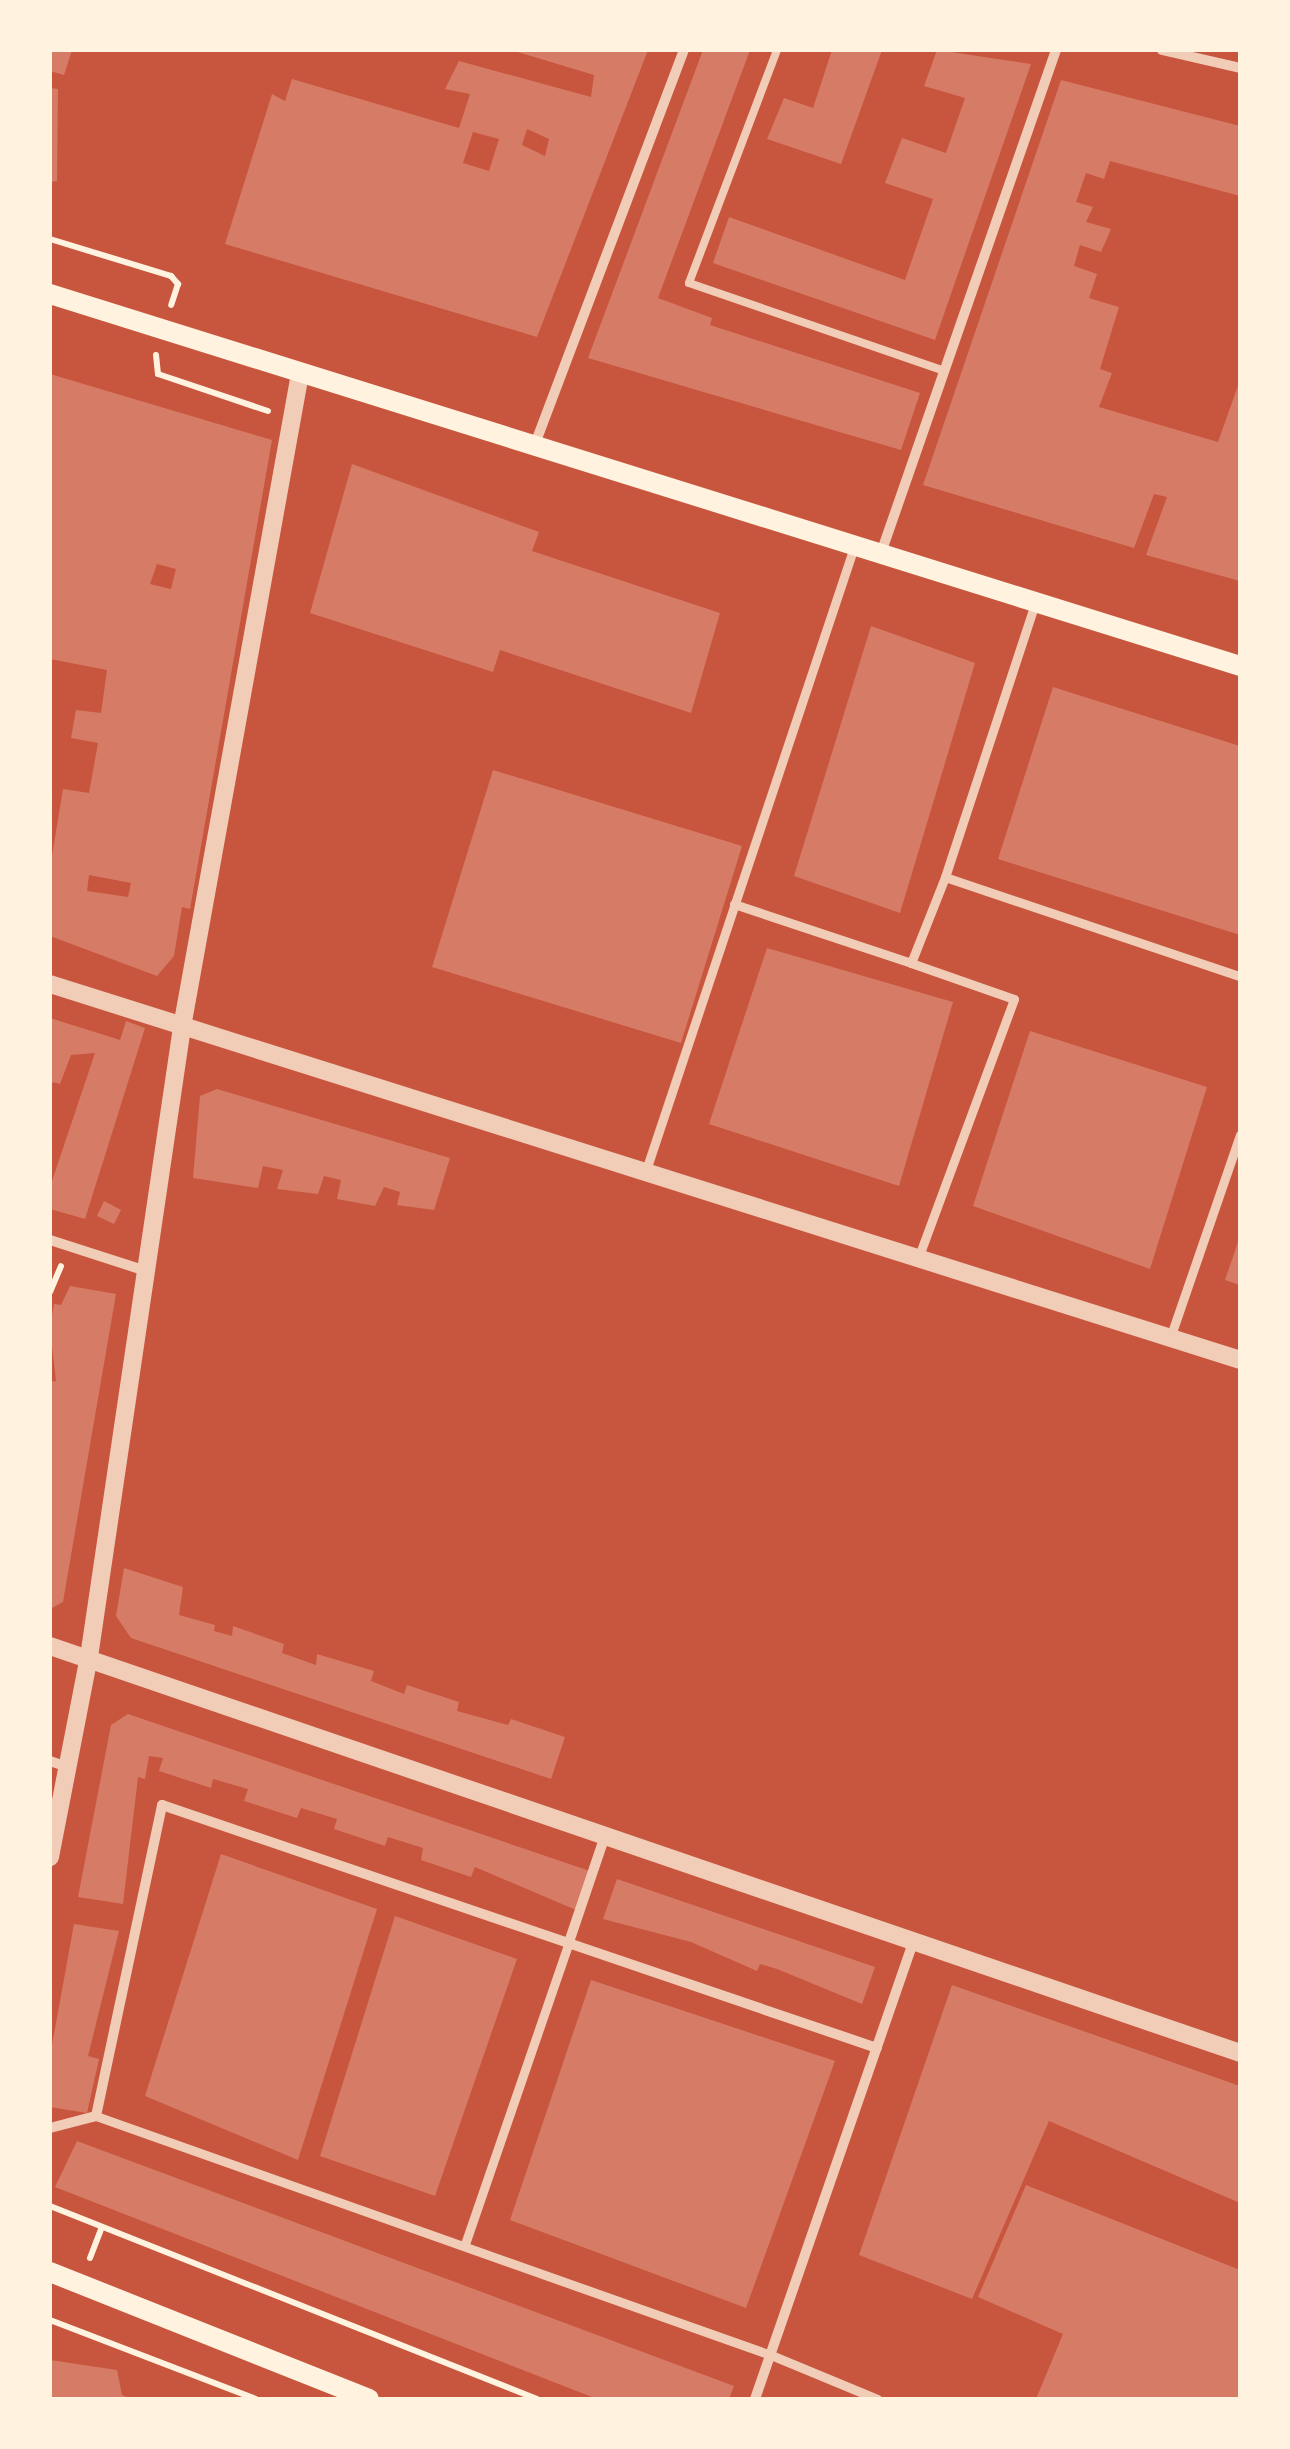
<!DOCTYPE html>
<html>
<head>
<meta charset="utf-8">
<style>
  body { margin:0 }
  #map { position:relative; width:1290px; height:2449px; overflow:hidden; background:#c8553d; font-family:"Exo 2",sans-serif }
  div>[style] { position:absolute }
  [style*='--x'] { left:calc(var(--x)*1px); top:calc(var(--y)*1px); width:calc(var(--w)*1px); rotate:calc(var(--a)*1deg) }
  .building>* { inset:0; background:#d67c66 }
  .path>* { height:6px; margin:-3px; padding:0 3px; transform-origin:3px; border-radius:3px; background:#fff3e0 }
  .service>* { height:8px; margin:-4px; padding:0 4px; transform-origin:4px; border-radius:4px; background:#f1ccb7 }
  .pedestrian>* { height:9px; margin:-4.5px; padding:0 4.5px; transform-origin:4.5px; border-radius:4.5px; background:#f1ccb7 }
  .minor>* { height:10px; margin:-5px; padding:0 5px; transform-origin:5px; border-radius:5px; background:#f1ccb7 }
  .tertiary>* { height:18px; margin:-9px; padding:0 9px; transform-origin:9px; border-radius:9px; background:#f1ccb7 }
  .secondary>* { height:20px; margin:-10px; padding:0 10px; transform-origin:10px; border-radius:10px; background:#fff3e0 }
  span { translate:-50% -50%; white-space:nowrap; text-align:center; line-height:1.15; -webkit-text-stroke:10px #fff3e0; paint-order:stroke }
  .frame { position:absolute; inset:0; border:52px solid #fff3e0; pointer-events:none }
</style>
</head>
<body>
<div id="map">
  <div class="building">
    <i style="clip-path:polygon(50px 50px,72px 50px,64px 75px,50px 71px)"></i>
    <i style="clip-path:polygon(evenodd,511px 50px,648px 50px,537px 337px,225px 244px,272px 94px,285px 101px,292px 79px,459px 128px,470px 94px,445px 89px,459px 61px,591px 97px,594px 75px,511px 50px,527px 129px,549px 139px,545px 156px,522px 145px,527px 129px,511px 50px,473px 132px,499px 139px,489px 171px,463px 163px,473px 132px)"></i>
    <i style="clip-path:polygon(703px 50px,750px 50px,658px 298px,712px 318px,710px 325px,920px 393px,901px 450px,588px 358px)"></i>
    <i style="clip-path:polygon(832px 50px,882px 50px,841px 164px,767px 139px,784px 98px,813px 108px)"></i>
    <i style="clip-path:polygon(937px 50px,1031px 64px,935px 340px,713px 263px,729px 217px,905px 280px,933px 199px,885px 183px,902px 138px,946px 153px,965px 98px,924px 86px)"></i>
    <i style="clip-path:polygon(1061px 80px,1240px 126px,1240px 196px,1110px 161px,1104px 179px,1086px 173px,1076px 202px,1093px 207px,1086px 222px,1111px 229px,1101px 252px,1080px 245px,1074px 266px,1097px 274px,1089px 298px,1119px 307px,1100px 369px,1112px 373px,1099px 407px,1218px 442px,1240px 380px,1240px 581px,1146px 555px,1167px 497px,1154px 494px,1134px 548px,923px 485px)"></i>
    <i style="clip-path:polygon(50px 88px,58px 89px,57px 181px,50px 182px)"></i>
    <i style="clip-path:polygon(evenodd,50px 374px,272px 440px,190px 909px,182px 907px,174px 956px,157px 976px,50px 936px,50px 868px,63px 789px,89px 793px,98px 743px,71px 738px,76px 710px,101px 713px,107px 670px,50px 659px,50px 374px,157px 564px,176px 569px,171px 589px,150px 584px,157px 564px,50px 374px,89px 875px,131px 883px,128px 897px,87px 891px,89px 875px)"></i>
    <i style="clip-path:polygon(352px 464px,539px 532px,532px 551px,720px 613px,691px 713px,500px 650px,493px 672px,310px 613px)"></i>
    <i style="clip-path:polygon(871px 626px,975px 663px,900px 913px,794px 876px)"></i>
    <i style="clip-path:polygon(1053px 687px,1240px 746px,1240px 935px,998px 859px)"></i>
    <i style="clip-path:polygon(493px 770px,742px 846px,681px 1043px,432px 967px)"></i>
    <i style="clip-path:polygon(767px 948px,953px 1002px,899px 1186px,709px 1124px)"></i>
    <i style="clip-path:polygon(50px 1018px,120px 1040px,126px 1021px,145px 1028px,85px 1219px,50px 1209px,50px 1187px,95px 1053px,71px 1055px,60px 1084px,53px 1082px,50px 1090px)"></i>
    <i style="clip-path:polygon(1030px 1031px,1207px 1087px,1150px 1269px,973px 1206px)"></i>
    <i style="clip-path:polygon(217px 1089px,450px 1158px,434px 1210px,397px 1205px,400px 1192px,384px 1187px,375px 1206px,337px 1199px,341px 1180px,324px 1176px,318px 1194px,277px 1189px,283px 1170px,263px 1166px,258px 1188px,193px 1178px,200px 1096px)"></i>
    <i style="clip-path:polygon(104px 1201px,121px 1210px,114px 1224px,97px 1216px)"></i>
    <i style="clip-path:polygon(1239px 1239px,1240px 1239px,1240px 1285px,1225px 1280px)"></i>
    <i style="clip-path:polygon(70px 1286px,116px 1294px,63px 1602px,50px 1609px,50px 1382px,56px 1381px,50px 1328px,54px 1304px,61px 1305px)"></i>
    <i style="clip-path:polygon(124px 1568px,183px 1587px,179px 1615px,215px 1625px,214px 1631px,232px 1636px,233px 1626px,284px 1644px,282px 1653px,316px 1665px,317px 1654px,374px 1671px,371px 1681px,404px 1694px,407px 1685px,459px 1702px,457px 1711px,508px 1725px,511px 1719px,565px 1737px,551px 1779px,131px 1638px,116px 1616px)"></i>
    <i style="clip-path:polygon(128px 1714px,590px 1871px,576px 1910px,475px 1867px,471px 1877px,421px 1860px,423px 1848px,388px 1837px,385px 1846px,334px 1829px,337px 1819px,301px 1808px,297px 1818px,244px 1801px,248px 1789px,213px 1779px,211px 1788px,159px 1771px,163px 1758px,149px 1756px,145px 1779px,138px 1777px,123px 1904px,78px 1897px,111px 1725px)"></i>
    <i style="clip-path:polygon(221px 1854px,377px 1909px,298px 2160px,145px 2096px)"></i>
    <i style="clip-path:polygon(617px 1879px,875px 1967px,862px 2004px,777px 1969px,760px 1964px,757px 1971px,691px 1942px,603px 1919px)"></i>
    <i style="clip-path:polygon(395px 1916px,517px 1959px,435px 2196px,320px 2156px)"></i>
    <i style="clip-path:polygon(74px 1924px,119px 1931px,88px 2056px,99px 2059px,87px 2113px,50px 2107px,50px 2056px)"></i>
    <i style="clip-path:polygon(591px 1980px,835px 2061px,746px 2308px,510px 2220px)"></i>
    <i style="clip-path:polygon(952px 1985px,1240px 2086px,1240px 2203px,1049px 2121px,972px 2299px,859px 2255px)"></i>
    <i style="clip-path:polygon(77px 2141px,734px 2386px,729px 2399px,597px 2399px,55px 2187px)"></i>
    <i style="clip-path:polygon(1026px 2185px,1240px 2270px,1240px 2399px,1036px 2399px,1063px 2334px,978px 2297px)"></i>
    <i style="clip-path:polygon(50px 2360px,117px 2370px,122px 2395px,131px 2399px,50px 2399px)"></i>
  </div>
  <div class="path">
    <i style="--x:50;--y:239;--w:127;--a:17"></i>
    <i style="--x:171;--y:276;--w:11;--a:49"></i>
    <i style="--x:178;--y:284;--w:22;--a:108"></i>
    <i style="--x:156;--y:355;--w:19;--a:84"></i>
    <i style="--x:158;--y:374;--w:116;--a:18.6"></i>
    <i style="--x:50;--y:1292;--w:28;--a:-67"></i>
    <i style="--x:50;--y:2206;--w:524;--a:21.62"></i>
    <i style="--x:90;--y:2258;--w:33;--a:-69"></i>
    <i style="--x:50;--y:2320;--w:221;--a:21"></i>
  </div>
  <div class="service">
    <i style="--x:777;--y:50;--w:249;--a:110.7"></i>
    <i style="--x:689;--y:283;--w:270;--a:19"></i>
  </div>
  <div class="pedestrian">
    <i style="--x:945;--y:877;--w:287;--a:-71.8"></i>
    <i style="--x:734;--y:904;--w:187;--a:18.4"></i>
    <i style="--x:911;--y:963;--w:92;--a:-68.4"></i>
    <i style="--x:945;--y:877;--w:311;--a:18.6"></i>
    <i style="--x:911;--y:963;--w:109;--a:19.3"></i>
    <i style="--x:1014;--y:999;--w:277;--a:110.3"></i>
    <i style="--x:645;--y:1173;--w:663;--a:-71.54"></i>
    <i style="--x:1170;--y:1338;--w:215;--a:-71"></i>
    <i style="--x:96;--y:2116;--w:716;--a:19.5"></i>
    <i style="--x:771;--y:2355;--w:115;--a:22.5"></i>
    <i style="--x:465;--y:2244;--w:316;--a:-71"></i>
  </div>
  <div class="minor">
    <i style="--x:1162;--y:50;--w:80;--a:13"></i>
    <i style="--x:535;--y:444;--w:421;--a:-69.3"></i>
    <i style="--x:881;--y:553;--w:533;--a:-70.82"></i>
    <i style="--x:50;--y:1240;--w:98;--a:17.9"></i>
    <i style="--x:50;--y:1761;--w:18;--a:19"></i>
    <i style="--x:568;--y:1945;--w:115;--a:-71.3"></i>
    <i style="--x:50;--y:2128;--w:48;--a:-14.6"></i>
    <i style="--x:96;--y:2116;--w:318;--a:-78"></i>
    <i style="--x:162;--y:1805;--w:755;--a:18.77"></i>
    <i style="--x:755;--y:2399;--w:485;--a:-70.9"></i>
  </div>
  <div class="tertiary">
    <i style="--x:50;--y:984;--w:1248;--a:17.53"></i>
    <i style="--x:50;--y:1646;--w:1258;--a:18.88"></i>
    <i style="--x:50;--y:1857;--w:204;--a:-79"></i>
    <i style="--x:89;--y:1657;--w:637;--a:-81.6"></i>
    <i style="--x:182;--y:1027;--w:664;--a:-79.76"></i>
  </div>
  <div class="secondary">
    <i style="--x:50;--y:294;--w:1247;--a:17.36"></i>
    <i style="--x:50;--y:2272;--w:343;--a:21.7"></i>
  </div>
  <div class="frame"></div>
</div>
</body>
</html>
